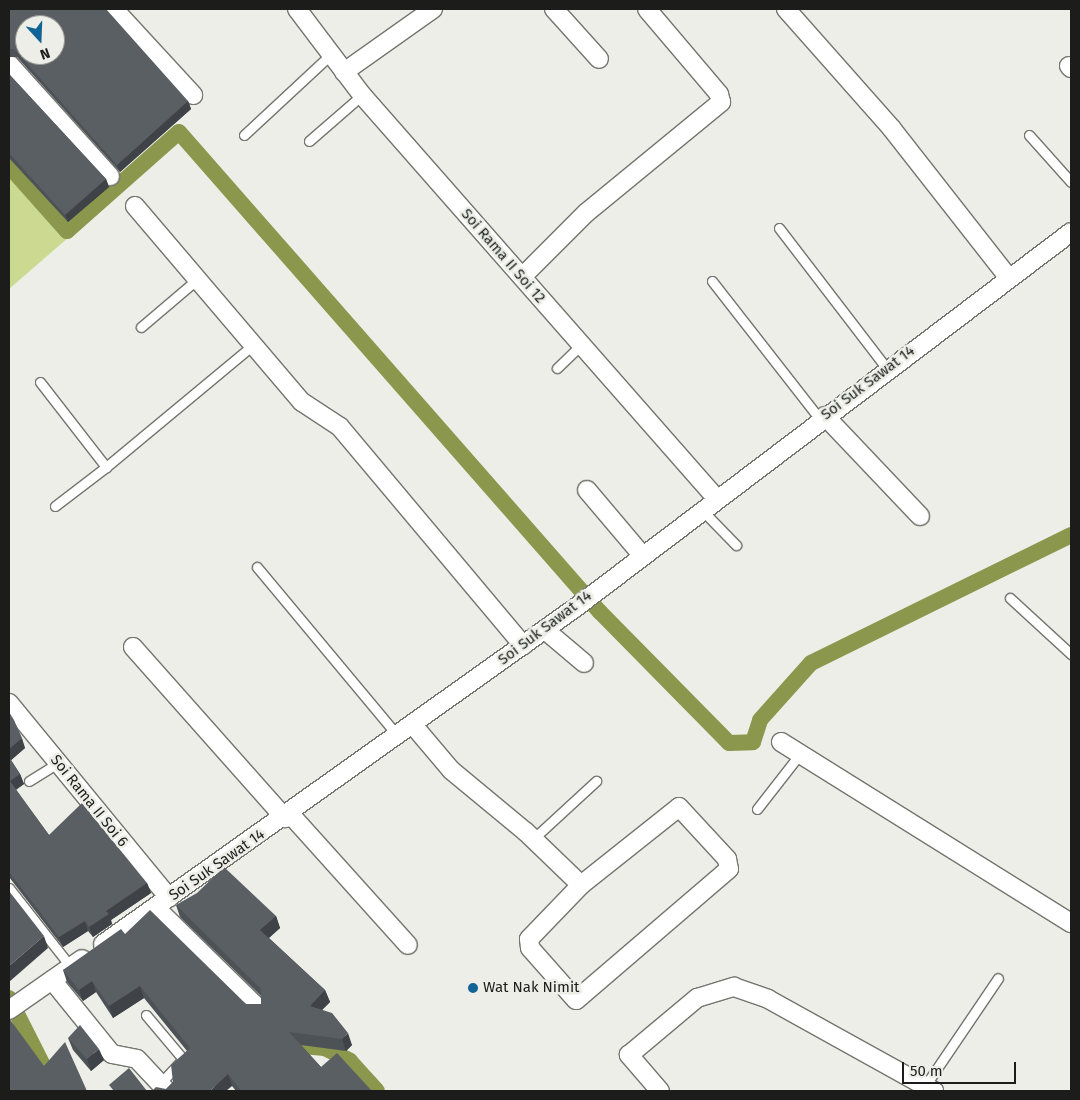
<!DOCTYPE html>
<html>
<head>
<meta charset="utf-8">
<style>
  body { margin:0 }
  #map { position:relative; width:1080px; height:1100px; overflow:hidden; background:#eceee7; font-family:"Fira Sans",sans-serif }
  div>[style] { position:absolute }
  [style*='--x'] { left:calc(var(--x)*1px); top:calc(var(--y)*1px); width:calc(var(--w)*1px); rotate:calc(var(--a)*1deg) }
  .green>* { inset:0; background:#ccd991 }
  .canal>* { height:16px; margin:-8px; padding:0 8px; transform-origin:8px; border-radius:8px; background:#8b974c }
  .roads { filter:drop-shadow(1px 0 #74756f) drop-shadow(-1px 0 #74756f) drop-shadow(0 1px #74756f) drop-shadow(0 -1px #74756f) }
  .service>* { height:9px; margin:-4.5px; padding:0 4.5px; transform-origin:4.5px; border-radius:4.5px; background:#fff }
  .minor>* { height:18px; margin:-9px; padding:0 9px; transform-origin:9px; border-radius:9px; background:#fff }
  .wall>* { inset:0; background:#4d5256 }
  .shaded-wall>* { inset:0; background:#3f4246 }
  .building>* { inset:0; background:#5a5f64 }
  .dots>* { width:14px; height:14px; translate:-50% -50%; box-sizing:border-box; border:2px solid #eceee7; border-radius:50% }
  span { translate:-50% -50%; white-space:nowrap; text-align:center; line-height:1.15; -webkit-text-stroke:5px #eceee7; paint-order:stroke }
  .street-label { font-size:15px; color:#1c1d1a }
  .poi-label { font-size:15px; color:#1c1d1a }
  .left { translate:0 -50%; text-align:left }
  .frame { position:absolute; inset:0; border:10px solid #1c1d1a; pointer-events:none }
  .north { position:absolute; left:15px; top:15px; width:50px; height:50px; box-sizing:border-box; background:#eceee7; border:1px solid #999a95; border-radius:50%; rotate:160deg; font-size:14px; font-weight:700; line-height:20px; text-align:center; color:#1c1d1a }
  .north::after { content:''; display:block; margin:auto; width:18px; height:22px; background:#136496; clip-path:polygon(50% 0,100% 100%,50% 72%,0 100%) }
  .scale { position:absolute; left:902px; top:1062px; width:114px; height:22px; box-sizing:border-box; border:2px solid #1c1d1a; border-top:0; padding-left:6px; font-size:15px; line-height:18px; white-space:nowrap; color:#1c1d1a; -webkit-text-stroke:4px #eceee7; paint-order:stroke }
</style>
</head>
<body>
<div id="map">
  <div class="green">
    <i style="clip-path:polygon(9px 173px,69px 237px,9px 289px)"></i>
  </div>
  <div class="canal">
    <i style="--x:9;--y:166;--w:87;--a:48.3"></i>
    <i style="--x:67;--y:231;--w:149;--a:-41.5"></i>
    <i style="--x:179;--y:132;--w:638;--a:48.75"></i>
    <i style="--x:600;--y:612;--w:184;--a:45.4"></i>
    <i style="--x:729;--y:743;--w:24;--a:-2"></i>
    <i style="--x:753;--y:742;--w:23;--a:-72"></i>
    <i style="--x:760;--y:720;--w:76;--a:-48.2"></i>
    <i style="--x:811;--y:663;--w:290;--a:-26.2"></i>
    <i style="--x:9;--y:998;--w:104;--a:63.2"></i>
    <i style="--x:282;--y:1054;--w:22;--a:-22"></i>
    <i style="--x:302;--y:1046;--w:23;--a:5"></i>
    <i style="--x:325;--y:1048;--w:28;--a:27"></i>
    <i style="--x:350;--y:1061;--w:40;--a:48"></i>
  </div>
  <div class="roads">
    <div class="service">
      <i style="--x:244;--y:135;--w:117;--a:-42.9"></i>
      <i style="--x:1029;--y:135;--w:63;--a:48.2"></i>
      <i style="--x:309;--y:141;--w:70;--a:-41"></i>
      <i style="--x:779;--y:228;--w:178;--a:52.5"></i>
      <i style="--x:712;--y:281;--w:175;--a:52"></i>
      <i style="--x:141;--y:327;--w:71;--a:-40.4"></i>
      <i style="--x:557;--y:368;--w:33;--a:-44"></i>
      <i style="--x:40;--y:382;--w:108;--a:52.2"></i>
      <i style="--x:106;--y:467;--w:190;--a:-39.7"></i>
      <i style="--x:55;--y:506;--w:64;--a:-37.4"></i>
      <i style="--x:702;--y:510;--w:49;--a:45.8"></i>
      <i style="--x:257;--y:567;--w:220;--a:50.2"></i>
      <i style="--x:1010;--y:598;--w:83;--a:42.6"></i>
      <i style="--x:29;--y:781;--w:34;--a:-32"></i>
      <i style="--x:757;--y:809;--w:70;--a:-52"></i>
      <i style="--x:533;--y:839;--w:86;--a:-42.6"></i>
      <i style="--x:9;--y:888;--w:100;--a:51.9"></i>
      <i style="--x:146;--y:1015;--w:57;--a:49.9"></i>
      <i style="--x:183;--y:1059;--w:34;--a:133"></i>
      <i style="--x:925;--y:1086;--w:130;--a:-55.9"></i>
    </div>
    <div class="minor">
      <i style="--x:114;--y:9;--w:117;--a:47.4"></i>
      <i style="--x:297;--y:9;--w:108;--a:52.9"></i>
      <i style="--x:362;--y:95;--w:536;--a:48.7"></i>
      <i style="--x:554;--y:9;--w:67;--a:48"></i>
      <i style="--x:786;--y:9;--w:160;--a:48.5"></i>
      <i style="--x:892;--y:129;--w:188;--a:51.9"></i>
      <i style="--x:9;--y:64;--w:151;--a:48"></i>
      <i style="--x:1069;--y:66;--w:3;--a:45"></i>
      <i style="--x:344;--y:72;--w:109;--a:-35.3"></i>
      <i style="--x:135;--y:206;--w:257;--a:49.6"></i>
      <i style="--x:302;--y:402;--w:45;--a:33.3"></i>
      <i style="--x:340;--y:427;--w:285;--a:50"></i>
      <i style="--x:522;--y:277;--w:91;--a:-45"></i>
      <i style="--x:586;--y:213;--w:175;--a:-39.4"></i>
      <i style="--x:721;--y:102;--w:8;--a:-104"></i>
      <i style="--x:719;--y:94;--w:111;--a:-130.3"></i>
      <i style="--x:825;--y:416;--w:138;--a:46.5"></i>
      <i style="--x:587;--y:490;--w:85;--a:49.8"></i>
      <i style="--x:545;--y:630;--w:51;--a:40.2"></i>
      <i style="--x:133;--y:647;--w:229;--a:48.4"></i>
      <i style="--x:9;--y:703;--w:252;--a:50.6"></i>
      <i style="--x:413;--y:725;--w:59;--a:49.8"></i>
      <i style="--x:451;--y:770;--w:97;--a:39.6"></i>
      <i style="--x:526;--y:832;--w:76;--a:43.9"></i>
      <i style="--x:781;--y:742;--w:342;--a:32"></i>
      <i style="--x:679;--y:807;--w:71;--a:47.3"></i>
      <i style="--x:727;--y:859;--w:10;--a:79"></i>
      <i style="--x:729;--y:869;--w:201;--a:139.4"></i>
      <i style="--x:576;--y:1000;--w:69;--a:-131.5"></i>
      <i style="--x:530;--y:948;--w:9;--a:-96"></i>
      <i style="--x:529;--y:939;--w:75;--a:-46.1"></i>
      <i style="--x:581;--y:885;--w:125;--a:-38.5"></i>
      <i style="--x:290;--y:814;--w:176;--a:48"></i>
      <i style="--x:156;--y:908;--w:143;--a:44.4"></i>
      <i style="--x:103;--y:944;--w:579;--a:-35.45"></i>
      <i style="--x:575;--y:608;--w:622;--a:-37.16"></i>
      <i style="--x:52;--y:980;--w:95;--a:51"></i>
      <i style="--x:112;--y:1054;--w:25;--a:11"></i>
      <i style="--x:137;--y:1059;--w:44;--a:46.8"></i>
      <i style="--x:9;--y:1010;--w:89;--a:-34.9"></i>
      <i style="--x:660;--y:1091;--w:48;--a:-130.7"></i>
      <i style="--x:629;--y:1055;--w:89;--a:-40"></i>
      <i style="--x:697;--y:998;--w:39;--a:-17"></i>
      <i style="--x:734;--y:987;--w:36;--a:19"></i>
      <i style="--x:768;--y:999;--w:190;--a:29"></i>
    </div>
  </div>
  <div class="wall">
    <i style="clip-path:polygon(9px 9px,188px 101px,191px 109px,120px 172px,17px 57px,9px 57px)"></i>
    <i style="clip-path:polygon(9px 74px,106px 179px,109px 187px,68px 222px,9px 158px)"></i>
    <i style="clip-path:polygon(9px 712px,25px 748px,11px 760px,20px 774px,24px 784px,16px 790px,49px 835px,147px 883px,151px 893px,111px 920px,112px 924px,93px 937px,88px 931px,63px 947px,9px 877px)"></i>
    <i style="clip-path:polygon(176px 905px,276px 916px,280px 928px,269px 938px,325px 990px,330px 1002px,322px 1010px,352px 1045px,346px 1051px,301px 1045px,321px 1067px,372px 1091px,236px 1091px,232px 1086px,166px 1089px,173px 1082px,187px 1051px,144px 998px,113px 1018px,96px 992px,83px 1001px,67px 982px,63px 970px,125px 934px,246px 1004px,261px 1004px,261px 996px,180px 917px)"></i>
    <i style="clip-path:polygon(68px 1038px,104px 1060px,91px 1071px,73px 1050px)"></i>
  </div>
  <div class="shaded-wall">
    <i style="clip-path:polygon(188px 101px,191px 109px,120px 172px,117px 165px)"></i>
    <i style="clip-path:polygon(106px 179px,109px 187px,68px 222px,65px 215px)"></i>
    <i style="clip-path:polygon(22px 738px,25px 748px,9px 762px,9px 749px)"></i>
    <i style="clip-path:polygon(20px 774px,24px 784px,13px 791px,10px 781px)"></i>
    <i style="clip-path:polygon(147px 883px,151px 893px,111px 920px,112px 924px,93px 937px,89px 927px,106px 911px)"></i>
    <i style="clip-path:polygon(276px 916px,280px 928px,264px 942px,260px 930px)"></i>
    <i style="clip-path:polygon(85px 921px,88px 931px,63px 947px,59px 937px)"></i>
    <i style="clip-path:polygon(44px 936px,48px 948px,9px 982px,9px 966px)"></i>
    <i style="clip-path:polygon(92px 981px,96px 992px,83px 1001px,79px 990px)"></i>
    <i style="clip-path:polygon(140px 986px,144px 998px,113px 1018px,109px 1006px)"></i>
    <i style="clip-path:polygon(325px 990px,330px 1002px,314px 1018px,310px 1006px)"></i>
    <i style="clip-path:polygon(348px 1033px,352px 1045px,346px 1051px,342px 1039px)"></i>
    <i style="clip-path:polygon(99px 1049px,104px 1060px,91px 1071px,87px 1059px)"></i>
    <i style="clip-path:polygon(228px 1074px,232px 1086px,226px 1091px,210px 1091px)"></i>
  </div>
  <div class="building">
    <i style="clip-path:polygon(evenodd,9px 9px,106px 9px,188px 101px,117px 165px,14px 49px,9px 49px,9px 9px,25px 25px,55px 25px,55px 55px,25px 55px,25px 25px)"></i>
    <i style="clip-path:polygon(9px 74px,106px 179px,65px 215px,9px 153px)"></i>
    <i style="clip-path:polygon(9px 712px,14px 720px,22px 738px,9px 749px)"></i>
    <i style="clip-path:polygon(9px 757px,20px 774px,10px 781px,49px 835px,82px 803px,147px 883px,106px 911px,109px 914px,89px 927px,85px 921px,59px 937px,9px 872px)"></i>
    <i style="clip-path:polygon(224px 867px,276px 916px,260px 930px,325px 990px,310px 1006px,332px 1013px,348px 1033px,342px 1039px,289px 1032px,321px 1067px,337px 1053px,372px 1091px,241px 1091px,228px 1074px,210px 1091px,152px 1091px,156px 1087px,166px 1089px,173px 1082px,171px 1065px,190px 1048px,140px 986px,109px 1006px,92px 981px,79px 990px,63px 970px,121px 929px,125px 934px,150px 910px,246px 1004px,261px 1004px,261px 989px,176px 905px,197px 893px)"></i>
    <i style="clip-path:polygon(9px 891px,44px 936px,9px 966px)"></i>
    <i style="clip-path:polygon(9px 1018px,44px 1066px,65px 1042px,87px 1091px,9px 1091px)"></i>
    <i style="clip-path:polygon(80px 1025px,99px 1049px,87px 1059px,68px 1038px)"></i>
    <i style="clip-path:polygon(129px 1068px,147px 1091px,114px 1091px,109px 1085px)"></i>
  </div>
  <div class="dots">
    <i style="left:473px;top:988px;background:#136496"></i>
  </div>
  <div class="street-label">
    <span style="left:503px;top:256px;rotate:49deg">Soi Rama II Soi 12</span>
    <span style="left:868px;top:383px;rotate:-37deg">Soi Suk Sawat 14</span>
    <span style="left:545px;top:628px;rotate:-37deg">Soi Suk Sawat 14</span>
    <span style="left:89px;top:801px;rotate:51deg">Soi Rama II Soi 6</span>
    <span style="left:217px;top:865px;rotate:-35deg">Soi Suk Sawat 14</span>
  </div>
  <div class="poi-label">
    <span class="left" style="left:483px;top:988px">Wat Nak Nimit</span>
  </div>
  <div class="frame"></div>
  <div class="north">N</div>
  <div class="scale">50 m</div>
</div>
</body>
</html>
